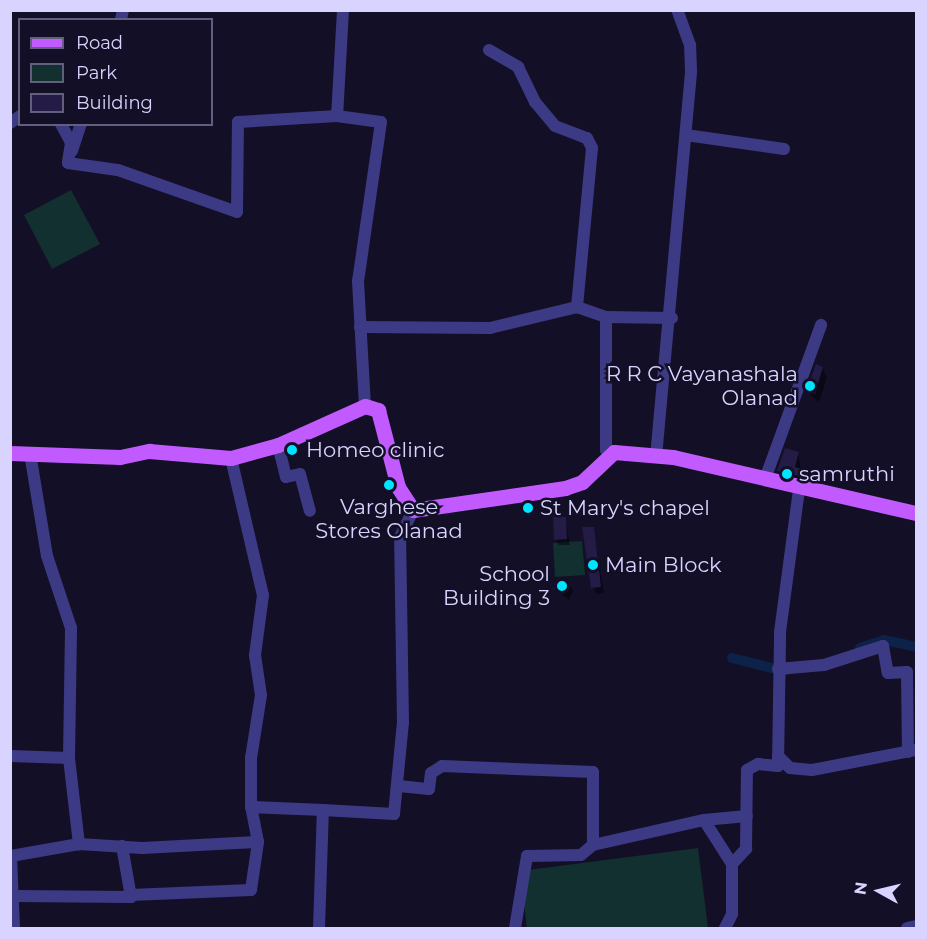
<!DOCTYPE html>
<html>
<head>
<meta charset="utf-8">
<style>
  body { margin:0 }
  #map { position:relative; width:927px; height:939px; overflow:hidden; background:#130f26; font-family:Montserrat,sans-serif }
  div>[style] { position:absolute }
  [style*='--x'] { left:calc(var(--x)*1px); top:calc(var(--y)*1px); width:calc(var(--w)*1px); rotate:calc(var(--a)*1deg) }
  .green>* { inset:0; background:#12302f }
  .shadow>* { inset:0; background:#0007 }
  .canal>* { height:10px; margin:-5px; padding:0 5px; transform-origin:5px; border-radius:5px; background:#0c2248 }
  .building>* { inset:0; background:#241b47 }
  .minor>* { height:12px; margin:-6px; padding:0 6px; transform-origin:6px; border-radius:6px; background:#3d3a85 }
  .major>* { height:15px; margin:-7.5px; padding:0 7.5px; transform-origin:7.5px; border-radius:7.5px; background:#c25bff }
  .dots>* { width:16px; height:16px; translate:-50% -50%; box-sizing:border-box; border:3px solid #130f26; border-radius:50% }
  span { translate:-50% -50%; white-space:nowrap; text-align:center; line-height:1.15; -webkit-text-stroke:5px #130f26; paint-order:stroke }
  .poi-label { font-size:21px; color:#d9d4ff }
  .right { translate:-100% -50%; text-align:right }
  .left { translate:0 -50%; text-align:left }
  .frame { position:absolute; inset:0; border:12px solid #d9d4ff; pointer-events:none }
  .legend { position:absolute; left:18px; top:18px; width:195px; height:108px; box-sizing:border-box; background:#130f26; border:2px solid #625e7d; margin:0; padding:8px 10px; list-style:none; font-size:18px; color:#d9d4ff }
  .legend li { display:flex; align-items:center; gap:12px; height:30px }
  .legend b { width:30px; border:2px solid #625e7d }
  .north { position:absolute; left:849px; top:861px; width:60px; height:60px; -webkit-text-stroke:4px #130f26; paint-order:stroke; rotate:278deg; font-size:16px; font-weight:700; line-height:24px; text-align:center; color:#d9d4ff }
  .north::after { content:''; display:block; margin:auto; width:21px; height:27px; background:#d9d4ff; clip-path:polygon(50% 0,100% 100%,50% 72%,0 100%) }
</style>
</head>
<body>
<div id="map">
  <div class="green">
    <i style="clip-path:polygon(71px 190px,100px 244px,52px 269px,24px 215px)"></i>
    <i style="clip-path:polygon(582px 541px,585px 575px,555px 577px,553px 543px)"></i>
    <i style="clip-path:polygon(698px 848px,708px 928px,527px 928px,520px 871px)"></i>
  </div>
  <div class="shadow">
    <i style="clip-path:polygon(822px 368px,827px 377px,819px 402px,807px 391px)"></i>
    <i style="clip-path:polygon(798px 453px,801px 470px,810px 480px,809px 485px,783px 479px,778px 471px)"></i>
    <i style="clip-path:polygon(565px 518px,570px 545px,559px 545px,555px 539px)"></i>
    <i style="clip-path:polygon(593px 528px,604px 593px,597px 594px,593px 588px)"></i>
    <i style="clip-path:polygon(569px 584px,573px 591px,569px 600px,555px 589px)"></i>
  </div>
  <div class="canal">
    <i style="--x:860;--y:648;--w:25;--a:-18"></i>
    <i style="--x:884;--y:640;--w:33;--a:12"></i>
    <i style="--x:732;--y:658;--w:54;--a:14"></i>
  </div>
  <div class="building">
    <i style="clip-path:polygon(816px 364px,823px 367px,815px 394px,806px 392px)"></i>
    <i style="clip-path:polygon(785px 448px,799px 452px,795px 467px,806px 470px,804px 477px,777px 471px)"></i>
    <i style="clip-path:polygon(553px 517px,566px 517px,567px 539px,554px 540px)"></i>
    <i style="clip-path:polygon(582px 527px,594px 527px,601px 587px,591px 588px)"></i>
    <i style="clip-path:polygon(558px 578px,570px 583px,565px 594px,553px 589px)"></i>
  </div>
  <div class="minor">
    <i style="--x:343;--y:10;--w:106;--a:93.2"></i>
    <i style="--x:337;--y:116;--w:44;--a:7.8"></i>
    <i style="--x:381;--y:122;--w:161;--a:98.2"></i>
    <i style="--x:358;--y:281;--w:125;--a:86.8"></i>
    <i style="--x:121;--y:20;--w:10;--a:-79"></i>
    <i style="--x:489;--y:50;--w:34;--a:30"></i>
    <i style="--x:518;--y:67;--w:39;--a:64"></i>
    <i style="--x:535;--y:102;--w:31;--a:50"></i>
    <i style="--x:555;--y:126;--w:34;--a:21"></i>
    <i style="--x:587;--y:138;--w:11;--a:63"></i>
    <i style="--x:592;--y:148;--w:160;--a:95.4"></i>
    <i style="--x:10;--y:123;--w:12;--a:-35"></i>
    <i style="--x:61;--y:124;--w:21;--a:62"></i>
    <i style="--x:71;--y:143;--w:20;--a:99"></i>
    <i style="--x:686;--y:135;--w:99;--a:8.1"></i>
    <i style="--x:72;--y:151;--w:28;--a:-72"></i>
    <i style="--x:68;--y:163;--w:50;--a:8"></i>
    <i style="--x:118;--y:170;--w:126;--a:19.4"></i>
    <i style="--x:237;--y:212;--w:90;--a:-89.4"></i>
    <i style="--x:238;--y:122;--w:99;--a:-3.5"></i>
    <i style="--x:606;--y:317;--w:133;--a:90"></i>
    <i style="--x:606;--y:450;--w:8;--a:14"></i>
    <i style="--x:360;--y:327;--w:130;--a:0.4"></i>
    <i style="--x:490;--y:328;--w:89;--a:-13.6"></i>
    <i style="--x:577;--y:307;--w:31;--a:19"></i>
    <i style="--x:606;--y:317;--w:66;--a:0.9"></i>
    <i style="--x:278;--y:445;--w:33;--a:76"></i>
    <i style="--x:286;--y:477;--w:14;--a:-12"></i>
    <i style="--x:300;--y:474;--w:38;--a:75"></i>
    <i style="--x:656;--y:457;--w:388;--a:-84.8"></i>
    <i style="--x:691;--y:71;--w:26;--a:-92"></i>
    <i style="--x:690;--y:45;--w:37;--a:-110"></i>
    <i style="--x:231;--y:458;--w:141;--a:76.9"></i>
    <i style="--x:263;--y:595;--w:61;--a:97.6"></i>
    <i style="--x:255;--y:655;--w:40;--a:81.5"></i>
    <i style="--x:261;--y:695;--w:64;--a:99"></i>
    <i style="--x:251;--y:758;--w:49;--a:90"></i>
    <i style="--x:765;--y:479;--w:164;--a:-70"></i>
    <i style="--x:778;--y:669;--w:46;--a:-5"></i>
    <i style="--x:824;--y:665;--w:62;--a:-17.9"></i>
    <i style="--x:883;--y:646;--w:27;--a:80"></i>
    <i style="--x:888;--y:673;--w:19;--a:-3"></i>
    <i style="--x:907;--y:672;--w:80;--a:89.3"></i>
    <i style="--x:10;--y:756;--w:59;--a:1.9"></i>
    <i style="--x:69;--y:758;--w:130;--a:-89.1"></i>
    <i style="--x:71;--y:628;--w:76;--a:-108.4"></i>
    <i style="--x:47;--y:556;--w:104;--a:-99.4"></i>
    <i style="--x:778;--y:756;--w:17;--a:45"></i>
    <i style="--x:790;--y:768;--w:22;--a:5"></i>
    <i style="--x:812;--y:770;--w:106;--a:-10.9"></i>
    <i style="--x:69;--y:758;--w:87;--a:83.4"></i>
    <i style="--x:399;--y:786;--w:30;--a:6"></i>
    <i style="--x:429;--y:789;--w:16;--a:-83"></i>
    <i style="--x:431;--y:773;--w:13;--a:-32"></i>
    <i style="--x:442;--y:766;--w:151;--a:2.3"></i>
    <i style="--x:593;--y:772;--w:73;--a:90"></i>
    <i style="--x:593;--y:845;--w:114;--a:-12.7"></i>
    <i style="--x:704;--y:820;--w:52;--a:57.5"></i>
    <i style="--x:704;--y:820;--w:43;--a:-5.3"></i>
    <i style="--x:130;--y:895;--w:121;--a:-2.4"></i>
    <i style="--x:251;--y:890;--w:49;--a:-81.7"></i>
    <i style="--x:14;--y:896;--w:117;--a:0.5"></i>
    <i style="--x:131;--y:897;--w:52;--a:-100"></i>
    <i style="--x:14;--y:928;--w:72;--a:-92.4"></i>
    <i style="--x:11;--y:856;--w:69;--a:-10"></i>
    <i style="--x:79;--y:844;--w:63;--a:3.6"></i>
    <i style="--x:142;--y:848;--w:116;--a:-3"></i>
    <i style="--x:258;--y:842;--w:36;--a:-101"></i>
    <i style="--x:251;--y:807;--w:72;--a:2.4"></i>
    <i style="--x:319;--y:928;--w:118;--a:-88.1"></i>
    <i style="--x:323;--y:810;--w:71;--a:3.2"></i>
    <i style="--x:394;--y:814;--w:91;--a:-84.4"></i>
    <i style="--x:403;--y:723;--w:186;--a:-90.9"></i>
    <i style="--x:400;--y:537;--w:30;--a:-64"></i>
    <i style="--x:515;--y:928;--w:73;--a:-80.5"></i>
    <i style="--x:527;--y:856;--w:54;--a:-1.1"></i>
    <i style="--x:581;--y:855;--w:16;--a:-40"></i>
    <i style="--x:725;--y:928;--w:16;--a:-63"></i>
    <i style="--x:732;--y:914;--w:50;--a:-90"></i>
    <i style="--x:732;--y:864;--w:21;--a:-47"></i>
    <i style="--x:746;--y:849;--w:79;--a:-89.3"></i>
    <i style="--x:747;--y:770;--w:13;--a:-29"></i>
    <i style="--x:758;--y:764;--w:20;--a:6"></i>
    <i style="--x:778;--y:766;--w:134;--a:-89.1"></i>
    <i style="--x:780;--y:632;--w:144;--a:-82.4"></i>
    <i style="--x:907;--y:928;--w:9;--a:-13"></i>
  </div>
  <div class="major">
    <i style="--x:10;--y:453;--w:110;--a:2.1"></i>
    <i style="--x:120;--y:457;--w:30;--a:-12"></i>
    <i style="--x:149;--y:451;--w:82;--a:4.9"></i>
    <i style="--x:231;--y:458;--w:49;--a:-15.5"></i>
    <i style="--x:278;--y:445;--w:95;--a:-24.1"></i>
    <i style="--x:365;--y:406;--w:14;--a:17"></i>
    <i style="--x:378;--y:410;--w:80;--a:75.4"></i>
    <i style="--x:398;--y:487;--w:27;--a:57"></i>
    <i style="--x:413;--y:510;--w:154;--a:-8.2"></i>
    <i style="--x:565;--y:488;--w:18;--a:-19"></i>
    <i style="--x:582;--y:482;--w:44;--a:-43.2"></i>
    <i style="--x:614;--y:452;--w:59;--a:4.8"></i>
    <i style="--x:673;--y:457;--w:249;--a:13"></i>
  </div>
  <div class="dots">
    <i style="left:810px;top:386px;background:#00e5ff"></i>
    <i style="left:292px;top:450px;background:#00e5ff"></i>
    <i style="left:787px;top:474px;background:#00e5ff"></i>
    <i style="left:389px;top:485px;background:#00e5ff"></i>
    <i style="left:528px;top:508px;background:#00e5ff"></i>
    <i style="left:593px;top:565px;background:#00e5ff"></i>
    <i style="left:562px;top:586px;background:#00e5ff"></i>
  </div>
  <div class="poi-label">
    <span class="right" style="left:798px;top:386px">R R C Vayanashala<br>Olanad</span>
    <span class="left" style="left:306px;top:450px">Homeo clinic</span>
    <span class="left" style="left:799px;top:474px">samruthi</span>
    <span style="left:389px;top:519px">Varghese<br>Stores Olanad</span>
    <span class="left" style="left:540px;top:508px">St Mary's chapel</span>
    <span class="left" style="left:605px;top:565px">Main Block</span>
    <span class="right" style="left:550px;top:586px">School<br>Building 3</span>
  </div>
  <div class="frame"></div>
  <ul class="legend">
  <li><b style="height:8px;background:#c25bff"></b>Road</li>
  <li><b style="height:16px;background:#12302f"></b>Park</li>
  <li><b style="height:16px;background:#241b47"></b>Building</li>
  </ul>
  <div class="north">N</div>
</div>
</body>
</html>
